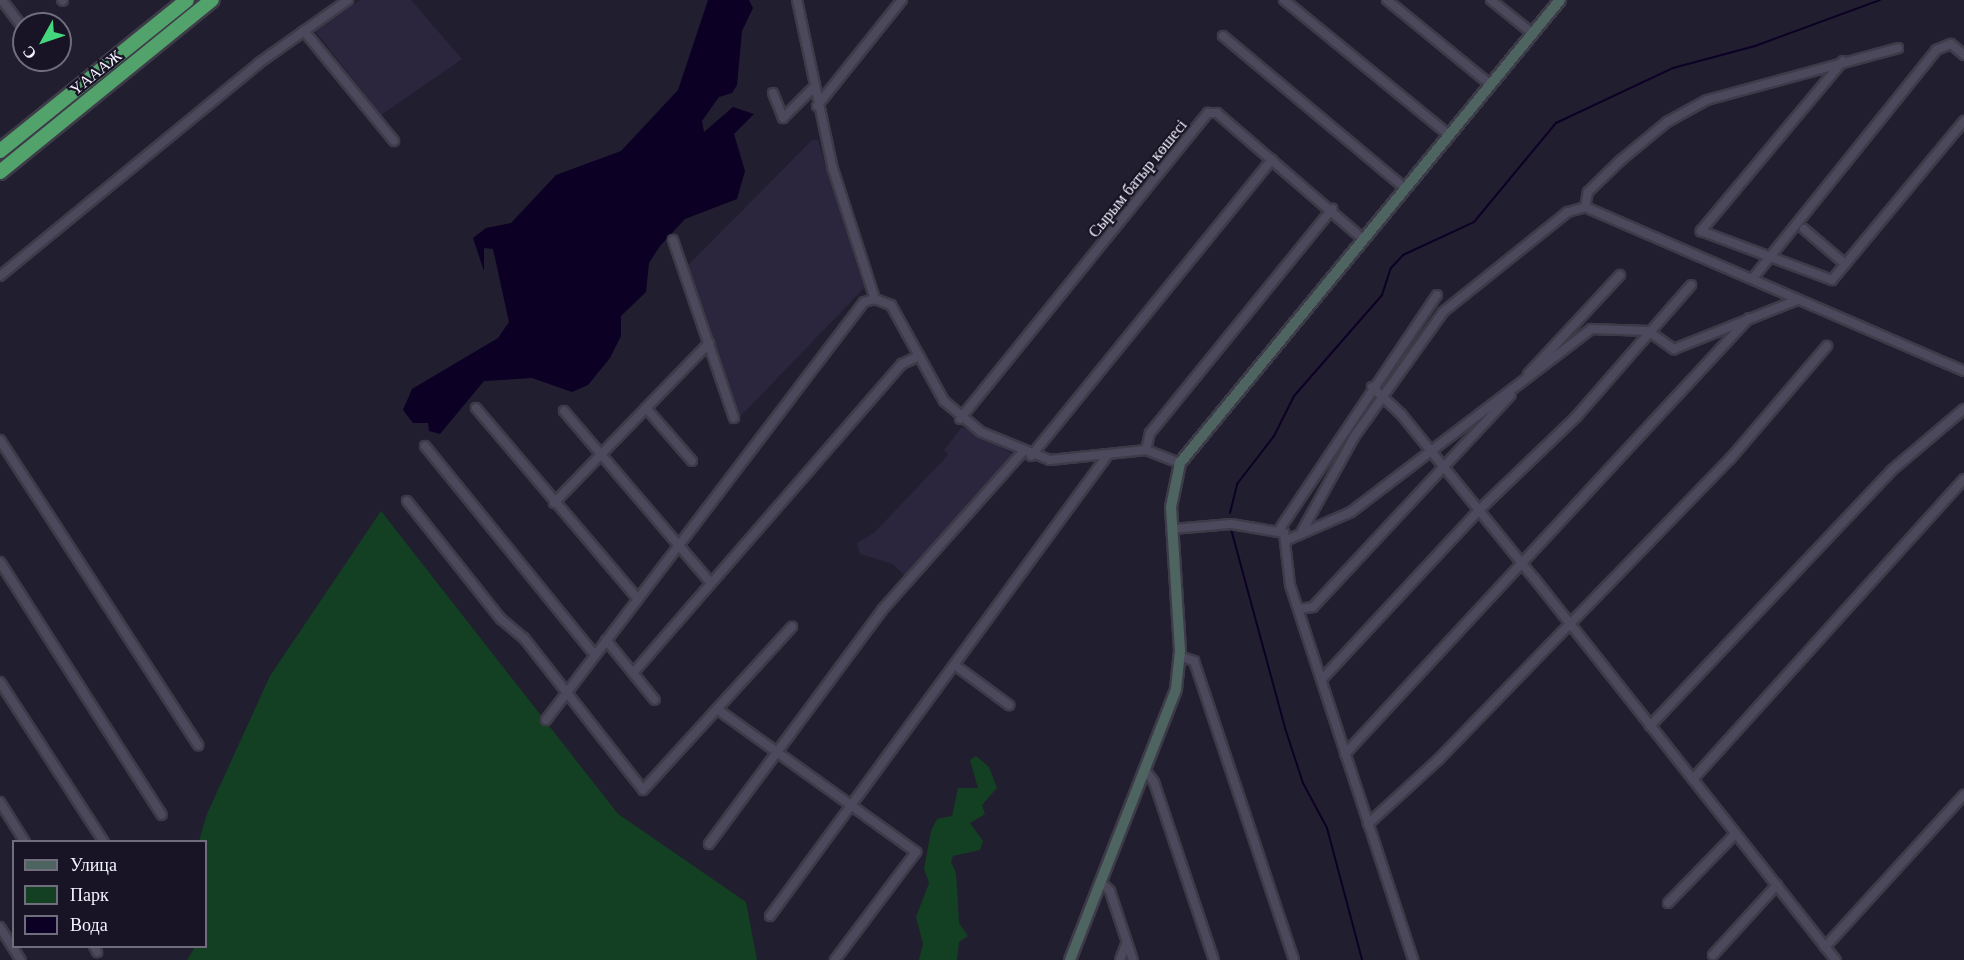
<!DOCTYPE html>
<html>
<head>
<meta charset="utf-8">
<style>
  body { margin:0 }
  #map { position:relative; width:1964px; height:960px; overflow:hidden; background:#211e2f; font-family:"Times New Roman",serif }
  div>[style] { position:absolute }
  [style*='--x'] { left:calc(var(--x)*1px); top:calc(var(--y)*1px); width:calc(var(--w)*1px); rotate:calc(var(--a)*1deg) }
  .built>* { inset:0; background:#2b263d }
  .green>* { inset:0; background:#134022 }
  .water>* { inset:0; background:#0d0025 }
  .stream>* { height:2px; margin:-1px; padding:0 1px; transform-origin:1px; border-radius:1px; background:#0d0025 }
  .roads { filter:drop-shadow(2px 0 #3e3b49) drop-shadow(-2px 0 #3e3b49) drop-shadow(0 2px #3e3b49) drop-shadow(0 -2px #3e3b49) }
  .minor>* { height:8px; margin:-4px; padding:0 4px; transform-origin:4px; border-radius:4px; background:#4d495d }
  .secondary>* { height:10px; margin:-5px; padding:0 5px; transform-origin:5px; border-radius:5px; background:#4e6461 }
  .motorway>* { height:14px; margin:-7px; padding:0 7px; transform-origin:7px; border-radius:7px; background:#52a36b }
  span { translate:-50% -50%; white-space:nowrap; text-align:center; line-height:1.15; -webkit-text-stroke:4.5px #181425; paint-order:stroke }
  .street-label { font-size:16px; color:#f4f3ff }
  .legend { position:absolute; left:12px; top:840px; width:195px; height:108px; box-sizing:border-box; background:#181425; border:2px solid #706d7c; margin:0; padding:8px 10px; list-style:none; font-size:18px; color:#f4f3ff }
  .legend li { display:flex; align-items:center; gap:12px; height:30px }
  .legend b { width:30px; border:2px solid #706d7c }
  .north { position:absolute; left:12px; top:12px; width:60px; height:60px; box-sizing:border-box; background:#181425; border:2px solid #706d7c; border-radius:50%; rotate:230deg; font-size:16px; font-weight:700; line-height:24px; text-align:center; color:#f4f3ff }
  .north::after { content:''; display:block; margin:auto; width:21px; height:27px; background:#44d77b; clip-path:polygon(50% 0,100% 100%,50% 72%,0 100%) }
</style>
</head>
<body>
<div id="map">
  <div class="built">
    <i style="clip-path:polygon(360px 0,411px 0,462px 59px,381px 115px,315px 31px)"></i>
    <i style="clip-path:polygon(812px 140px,818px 140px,864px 288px,739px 418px,688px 265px)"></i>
    <i style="clip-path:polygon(962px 427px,1017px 456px,906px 577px,893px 564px,860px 554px,857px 543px,874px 533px,948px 455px,944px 450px)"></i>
  </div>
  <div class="green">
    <i style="clip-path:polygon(381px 511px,618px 814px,746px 902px,757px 960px,187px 960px,195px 947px,206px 946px,206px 842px,199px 841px,207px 814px,270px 676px)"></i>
    <i style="clip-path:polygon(976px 756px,989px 767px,997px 788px,982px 805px,985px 814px,970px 823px,983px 841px,980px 850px,953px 856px,951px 862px,956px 873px,959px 923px,968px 936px,959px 942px,957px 960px,919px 960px,923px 944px,916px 917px,929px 883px,924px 869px,931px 831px,937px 819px,952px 816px,958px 788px,978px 788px,970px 760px)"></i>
  </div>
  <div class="water">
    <i style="clip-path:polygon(708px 0,749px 0,753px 8px,742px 31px,737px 85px,732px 93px,719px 97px,702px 121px,704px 132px,733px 107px,754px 114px,734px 134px,745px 171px,737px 199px,685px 219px,660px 246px,649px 263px,646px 292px,621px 316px,621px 336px,610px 358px,588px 385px,572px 392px,532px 378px,484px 381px,440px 434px,429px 431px,428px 423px,413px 423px,403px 410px,412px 389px,498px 338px,509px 322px,493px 249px,484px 248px,484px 271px,473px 238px,486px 228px,511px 223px,556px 175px,621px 151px,678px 90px)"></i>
  </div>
  <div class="stream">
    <i style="--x:1230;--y:513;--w:30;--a:-76"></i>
    <i style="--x:1237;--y:484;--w:61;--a:-52.4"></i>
    <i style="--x:1274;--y:436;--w:45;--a:-63.4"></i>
    <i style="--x:1294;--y:396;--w:134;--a:-48.9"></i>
    <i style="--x:1382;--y:295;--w:28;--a:-72"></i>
    <i style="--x:1391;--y:268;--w:18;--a:-47"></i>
    <i style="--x:1403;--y:255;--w:78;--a:-24.9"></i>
    <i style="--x:1474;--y:222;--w:129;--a:-50.4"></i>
    <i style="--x:1556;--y:123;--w:129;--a:-25.2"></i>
    <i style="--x:1673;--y:68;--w:85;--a:-15"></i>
    <i style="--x:1755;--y:46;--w:133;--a:-20.2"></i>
    <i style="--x:1231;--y:529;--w:206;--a:74.8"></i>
    <i style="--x:1285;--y:728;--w:58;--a:71.9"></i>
    <i style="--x:1303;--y:783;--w:51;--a:61.9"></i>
    <i style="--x:1327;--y:828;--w:137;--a:75.1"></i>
  </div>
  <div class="roads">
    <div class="minor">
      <i style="--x:2;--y:0;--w:36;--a:53"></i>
      <i style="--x:62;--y:0;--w:1;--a:45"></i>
      <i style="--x:797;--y:0;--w:173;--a:78"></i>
      <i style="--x:833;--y:169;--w:137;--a:72.1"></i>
      <i style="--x:1284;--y:0;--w:213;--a:39.3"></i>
      <i style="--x:1387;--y:0;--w:134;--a:39.3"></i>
      <i style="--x:1491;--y:0;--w:54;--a:39"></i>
      <i style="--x:304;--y:31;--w:142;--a:50.7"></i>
      <i style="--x:1223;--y:36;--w:237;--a:39.9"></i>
      <i style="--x:1843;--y:61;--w:222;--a:129.9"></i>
      <i style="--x:1701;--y:231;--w:140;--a:20.5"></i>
      <i style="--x:1832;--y:280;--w:207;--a:-50.3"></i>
      <i style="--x:773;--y:93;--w:27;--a:68"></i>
      <i style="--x:783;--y:118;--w:42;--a:-45"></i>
      <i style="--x:817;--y:106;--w:136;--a:-51.3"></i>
      <i style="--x:1585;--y:207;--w:15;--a:-79"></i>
      <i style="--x:1588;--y:192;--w:46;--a:-44.1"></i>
      <i style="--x:1621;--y:160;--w:60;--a:-39.6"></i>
      <i style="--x:1667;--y:122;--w:46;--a:-28.8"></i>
      <i style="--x:1707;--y:100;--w:198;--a:-15.2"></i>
      <i style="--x:1804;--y:229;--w:54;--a:40.5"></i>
      <i style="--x:673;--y:240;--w:188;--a:71.1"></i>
      <i style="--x:0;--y:276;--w:335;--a:-39.4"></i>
      <i style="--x:259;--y:63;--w:109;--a:-35.3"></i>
      <i style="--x:1753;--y:278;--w:292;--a:-51.2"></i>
      <i style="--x:1936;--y:50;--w:16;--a:-22"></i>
      <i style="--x:1951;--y:44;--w:17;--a:40"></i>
      <i style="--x:1528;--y:374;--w:135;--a:-47.1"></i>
      <i style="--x:1372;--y:387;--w:40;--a:43"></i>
      <i style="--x:1401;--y:414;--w:211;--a:51"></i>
      <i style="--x:1534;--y:578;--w:487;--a:51.7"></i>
      <i style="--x:476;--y:408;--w:249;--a:49.7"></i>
      <i style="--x:646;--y:408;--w:70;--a:49"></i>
      <i style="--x:564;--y:411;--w:226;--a:49.5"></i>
      <i style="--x:960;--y:419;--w:394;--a:-51"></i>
      <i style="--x:1208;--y:113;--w:9;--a:0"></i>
      <i style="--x:1217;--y:113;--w:193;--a:40.8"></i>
      <i style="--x:0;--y:440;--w:364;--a:57"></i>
      <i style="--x:425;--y:446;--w:269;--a:50.9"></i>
      <i style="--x:1146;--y:450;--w:17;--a:-77"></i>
      <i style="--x:1150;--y:433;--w:289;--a:-50.9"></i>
      <i style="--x:1031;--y:456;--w:382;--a:-50.9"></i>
      <i style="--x:407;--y:501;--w:151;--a:51.5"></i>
      <i style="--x:501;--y:619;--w:30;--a:40"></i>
      <i style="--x:524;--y:638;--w:193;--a:51.9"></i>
      <i style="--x:643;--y:790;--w:221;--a:-47.6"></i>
      <i style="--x:554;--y:503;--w:223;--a:-45.9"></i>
      <i style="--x:1173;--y:529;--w:58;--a:-4.9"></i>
      <i style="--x:1231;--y:524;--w:54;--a:9.6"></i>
      <i style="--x:1284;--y:533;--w:52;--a:83.4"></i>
      <i style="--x:1290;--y:585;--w:395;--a:71.8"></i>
      <i style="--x:1279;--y:530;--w:283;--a:-56.1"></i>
      <i style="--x:1302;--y:531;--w:107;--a:-61"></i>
      <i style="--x:1354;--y:437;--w:153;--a:-54.5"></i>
      <i style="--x:1443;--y:312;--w:160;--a:-38.7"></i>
      <i style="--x:1568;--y:212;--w:18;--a:-16"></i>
      <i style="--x:1585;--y:207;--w:413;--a:23.4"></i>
      <i style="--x:1287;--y:540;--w:70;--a:-23.6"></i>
      <i style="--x:1351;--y:512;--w:302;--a:-37.3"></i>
      <i style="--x:1591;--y:329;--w:57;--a:2"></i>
      <i style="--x:1648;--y:331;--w:32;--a:35"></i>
      <i style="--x:1674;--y:349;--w:132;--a:-21.7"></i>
      <i style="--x:0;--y:562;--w:300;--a:57.4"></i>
      <i style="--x:1299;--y:609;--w:14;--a:-8"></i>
      <i style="--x:1313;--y:607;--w:290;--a:-47"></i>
      <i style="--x:606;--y:640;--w:77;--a:50.8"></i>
      <i style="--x:1179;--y:656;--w:16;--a:18"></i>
      <i style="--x:1194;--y:661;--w:315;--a:71.5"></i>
      <i style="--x:956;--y:666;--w:66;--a:36.3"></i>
      <i style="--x:634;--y:672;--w:408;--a:-49"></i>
      <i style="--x:902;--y:364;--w:19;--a:-25"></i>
      <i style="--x:1323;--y:678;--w:228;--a:-47.1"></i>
      <i style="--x:1478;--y:511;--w:136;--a:-43.8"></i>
      <i style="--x:1576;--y:417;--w:175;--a:-48.9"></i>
      <i style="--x:0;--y:682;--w:191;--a:57"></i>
      <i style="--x:717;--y:709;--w:245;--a:35.7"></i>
      <i style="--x:916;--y:852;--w:135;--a:126.9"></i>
      <i style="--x:546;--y:720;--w:525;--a:-52.74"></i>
      <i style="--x:864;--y:302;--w:11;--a:-15"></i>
      <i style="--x:875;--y:299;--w:17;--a:21"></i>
      <i style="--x:891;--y:305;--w:110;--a:61.1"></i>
      <i style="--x:944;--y:401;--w:48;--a:40"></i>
      <i style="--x:981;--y:432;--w:74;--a:22.1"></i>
      <i style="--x:1050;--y:460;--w:97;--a:-5.9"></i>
      <i style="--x:1146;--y:450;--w:36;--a:21"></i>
      <i style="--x:1650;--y:726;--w:352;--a:-46.6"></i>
      <i style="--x:1892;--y:470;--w:94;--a:-40.3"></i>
      <i style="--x:1345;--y:754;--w:594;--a:-47.18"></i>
      <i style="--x:1145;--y:770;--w:15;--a:53"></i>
      <i style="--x:1154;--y:782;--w:188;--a:71.4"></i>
      <i style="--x:1693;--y:779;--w:404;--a:-47.9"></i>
      <i style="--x:0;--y:802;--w:47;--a:58"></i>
      <i style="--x:1368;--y:824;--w:96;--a:-42.5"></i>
      <i style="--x:1439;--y:759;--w:418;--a:-45.9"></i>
      <i style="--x:1730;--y:459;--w:149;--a:-49.4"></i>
      <i style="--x:709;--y:844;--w:291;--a:-53.5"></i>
      <i style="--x:882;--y:610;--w:212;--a:-48.3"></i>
      <i style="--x:1102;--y:883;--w:11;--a:45"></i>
      <i style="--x:1110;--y:891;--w:73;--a:71.6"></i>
      <i style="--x:1668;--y:903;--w:96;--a:-45.8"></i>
      <i style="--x:770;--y:916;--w:570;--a:-53.77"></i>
      <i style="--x:0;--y:927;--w:39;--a:58"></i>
      <i style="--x:94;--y:946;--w:7;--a:63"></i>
      <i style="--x:1825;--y:947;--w:206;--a:-47.6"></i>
      <i style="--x:1713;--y:955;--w:95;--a:-47.6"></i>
      <i style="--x:1120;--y:960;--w:19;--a:-69"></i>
    </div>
    <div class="secondary">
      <i style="--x:1070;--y:960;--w:291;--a:-68.6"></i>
      <i style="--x:1176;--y:689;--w:39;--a:-84"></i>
      <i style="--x:1180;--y:650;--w:143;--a:-93.6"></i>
      <i style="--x:1171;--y:507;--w:45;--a:-78.4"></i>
      <i style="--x:1180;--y:463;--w:599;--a:-50.62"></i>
    </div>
    <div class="motorway">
      <i style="--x:0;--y:151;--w:240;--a:-38.9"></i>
      <i style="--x:0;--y:172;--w:273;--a:-39.1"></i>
    </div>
  </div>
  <div class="street-label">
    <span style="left:96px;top:73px;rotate:-39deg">ҮАААЖ</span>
    <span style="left:1138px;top:179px;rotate:-51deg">Сырым батыр көшесі</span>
  </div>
  <ul class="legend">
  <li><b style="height:8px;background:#4e6461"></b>Улица</li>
  <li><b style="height:16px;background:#134022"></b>Парк</li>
  <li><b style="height:16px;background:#0d0025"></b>Вода</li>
  </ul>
  <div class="north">С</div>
</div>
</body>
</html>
